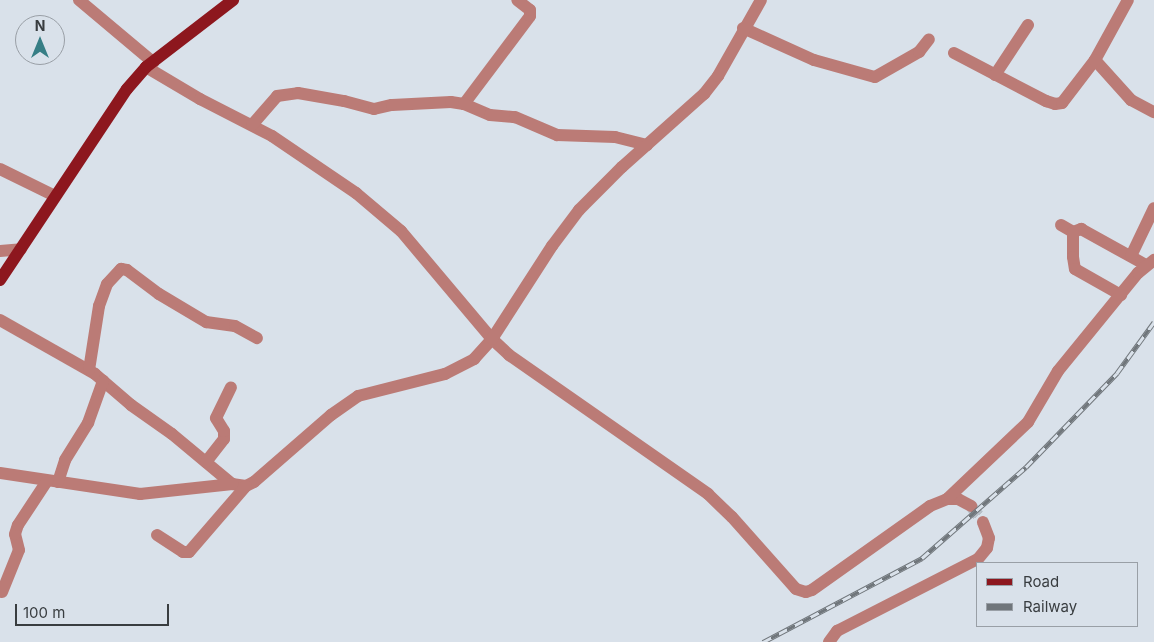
<!DOCTYPE html>
<html>
<head>
<meta charset="utf-8">
<style>
  body { margin:0 }
  #map { position:relative; width:1154px; height:642px; overflow:hidden; background:#d9e1ea; font-family:Inter,sans-serif }
  div>[style] { position:absolute }
  [style*='--x'] { left:calc(var(--x)*1px); top:calc(var(--y)*1px); width:calc(var(--w)*1px); rotate:calc(var(--a)*1deg) }
  .minor-tunnel>* { height:12px; margin-top:-6px; transform-origin:0; background:repeating-linear-gradient(90deg,#b9c0c8 0 12px,transparent 0 18px) }
  .minor>* { height:12px; margin:-6px; padding:0 6px; transform-origin:6px; border-radius:6px; background:#bb7b76 }
  .major>* { height:12px; margin:-6px; padding:0 6px; transform-origin:6px; border-radius:6px; background:#8d171e }
  .rail>* { height:5px; margin-top:-2.5px; transform-origin:0; background:repeating-linear-gradient(90deg,#d9e1ea 0 9px,#70767b 0 18px); box-sizing:border-box; border-block:1px solid #70767b }
  span { translate:-50% -50%; white-space:nowrap; text-align:center; line-height:1.15; -webkit-text-stroke:4px #d9e1ea; paint-order:stroke }
  .legend { position:absolute; left:976px; top:562px; width:162px; height:65px; box-sizing:border-box; background:#d9e1ea; border:1px solid #999fa6; margin:0; padding:6px 9px; list-style:none; font-size:15px; color:#393d40 }
  .legend li { display:flex; align-items:center; gap:10px; height:25px }
  .legend b { width:25px; border:1px solid #999fa6 }
  .north { position:absolute; left:15px; top:15px; width:50px; height:50px; box-sizing:border-box; background:#d9e1ea; border:1px solid #999fa6; border-radius:50%; rotate:0deg; font-size:14px; font-weight:700; line-height:20px; text-align:center; color:#393d40 }
  .north::after { content:''; display:block; margin:auto; width:18px; height:22px; background:#367e85; clip-path:polygon(50% 0,100% 100%,50% 72%,0 100%) }
  .scale { position:absolute; left:15px; top:604px; width:154px; height:22px; box-sizing:border-box; border:2px solid #393d40; border-top:0; padding-left:6px; font-size:15px; line-height:18px; white-space:nowrap; color:#393d40; -webkit-text-stroke:4px #d9e1ea; paint-order:stroke }
</style>
</head>
<body>
<div id="map">
  <div class="minor-tunnel">
    <i style="--x:971;--y:506;--w:20;--a:53"></i>
  </div>
  <div class="minor">
    <i style="--x:79;--y:0;--w:97;--a:40"></i>
    <i style="--x:743;--y:28;--w:78;--a:24.3"></i>
    <i style="--x:814;--y:60;--w:63;--a:15.6"></i>
    <i style="--x:875;--y:77;--w:51;--a:-29.6"></i>
    <i style="--x:919;--y:52;--w:16;--a:-52"></i>
    <i style="--x:954;--y:53;--w:104;--a:27.6"></i>
    <i style="--x:1046;--y:101;--w:9;--a:18"></i>
    <i style="--x:1055;--y:104;--w:7;--a:-8"></i>
    <i style="--x:1062;--y:103;--w:54;--a:-52.5"></i>
    <i style="--x:1095;--y:60;--w:68;--a:-61.2"></i>
    <i style="--x:1095;--y:60;--w:54;--a:48"></i>
    <i style="--x:1131;--y:100;--w:26;--a:28"></i>
    <i style="--x:146;--y:67;--w:63;--a:30.7"></i>
    <i style="--x:200;--y:99;--w:81;--a:27.2"></i>
    <i style="--x:272;--y:136;--w:102;--a:34.2"></i>
    <i style="--x:356;--y:193;--w:59;--a:40.2"></i>
    <i style="--x:401;--y:231;--w:141;--a:49.9"></i>
    <i style="--x:492;--y:339;--w:23;--a:43"></i>
    <i style="--x:509;--y:355;--w:243;--a:34.9"></i>
    <i style="--x:708;--y:494;--w:33;--a:44"></i>
    <i style="--x:732;--y:517;--w:96;--a:48.4"></i>
    <i style="--x:796;--y:589;--w:10;--a:17"></i>
    <i style="--x:806;--y:592;--w:6;--a:-18"></i>
    <i style="--x:812;--y:590;--w:145;--a:-35.4"></i>
    <i style="--x:930;--y:506;--w:18;--a:-22"></i>
    <i style="--x:947;--y:499;--w:11;--a:0"></i>
    <i style="--x:958;--y:499;--w:15;--a:28"></i>
    <i style="--x:995;--y:75;--w:60;--a:-56.6"></i>
    <i style="--x:464;--y:104;--w:110;--a:-53.1"></i>
    <i style="--x:530;--y:16;--w:6;--a:-90"></i>
    <i style="--x:530;--y:10;--w:16;--a:-142"></i>
    <i style="--x:252;--y:125;--w:38;--a:-49"></i>
    <i style="--x:277;--y:96;--w:21;--a:-8"></i>
    <i style="--x:298;--y:93;--w:47;--a:9.9"></i>
    <i style="--x:344;--y:101;--w:31;--a:15"></i>
    <i style="--x:374;--y:109;--w:18;--a:-13"></i>
    <i style="--x:392;--y:105;--w:59;--a:-2.9"></i>
    <i style="--x:451;--y:102;--w:13;--a:9"></i>
    <i style="--x:464;--y:104;--w:28;--a:23"></i>
    <i style="--x:490;--y:115;--w:25;--a:5"></i>
    <i style="--x:515;--y:117;--w:46;--a:23.2"></i>
    <i style="--x:557;--y:135;--w:58;--a:2"></i>
    <i style="--x:615;--y:137;--w:33;--a:14"></i>
    <i style="--x:0;--y:169;--w:61;--a:26.1"></i>
    <i style="--x:1061;--y:225;--w:14;--a:30"></i>
    <i style="--x:1073;--y:232;--w:9;--a:-21"></i>
    <i style="--x:1081;--y:229;--w:74;--a:29"></i>
    <i style="--x:1073;--y:232;--w:25;--a:90"></i>
    <i style="--x:1073;--y:257;--w:12;--a:81"></i>
    <i style="--x:1075;--y:269;--w:53;--a:29.5"></i>
    <i style="--x:0;--y:251;--w:21;--a:-5"></i>
    <i style="--x:1131;--y:256;--w:53;--a:-64.4"></i>
    <i style="--x:0;--y:320;--w:109;--a:29.6"></i>
    <i style="--x:95;--y:374;--w:48;--a:40.7"></i>
    <i style="--x:131;--y:405;--w:50;--a:35.3"></i>
    <i style="--x:172;--y:434;--w:78;--a:39.8"></i>
    <i style="--x:232;--y:484;--w:14;--a:8"></i>
    <i style="--x:246;--y:486;--w:9;--a:-27"></i>
    <i style="--x:254;--y:482;--w:102;--a:-41"></i>
    <i style="--x:331;--y:415;--w:33;--a:-35"></i>
    <i style="--x:358;--y:396;--w:90;--a:-14.2"></i>
    <i style="--x:445;--y:374;--w:33;--a:-27"></i>
    <i style="--x:474;--y:359;--w:27;--a:-48"></i>
    <i style="--x:492;--y:339;--w:111;--a:-57.2"></i>
    <i style="--x:552;--y:246;--w:45;--a:-53.1"></i>
    <i style="--x:579;--y:210;--w:61;--a:-45"></i>
    <i style="--x:622;--y:167;--w:110;--a:-41.7"></i>
    <i style="--x:704;--y:94;--w:23;--a:-52"></i>
    <i style="--x:718;--y:76;--w:87;--a:-60.5"></i>
    <i style="--x:89;--y:370;--w:65;--a:-81.1"></i>
    <i style="--x:99;--y:306;--w:23;--a:-70"></i>
    <i style="--x:107;--y:284;--w:21;--a:-47"></i>
    <i style="--x:121;--y:269;--w:6;--a:9"></i>
    <i style="--x:127;--y:270;--w:40;--a:37"></i>
    <i style="--x:159;--y:294;--w:55;--a:30.8"></i>
    <i style="--x:206;--y:322;--w:29;--a:8"></i>
    <i style="--x:235;--y:326;--w:25;--a:29"></i>
    <i style="--x:206;--y:462;--w:29;--a:-52"></i>
    <i style="--x:224;--y:439;--w:8;--a:-90"></i>
    <i style="--x:224;--y:431;--w:15;--a:-122"></i>
    <i style="--x:216;--y:418;--w:34;--a:-64"></i>
    <i style="--x:0;--y:473;--w:142;--a:8.5"></i>
    <i style="--x:140;--y:494;--w:93;--a:-6.2"></i>
    <i style="--x:58;--y:482;--w:23;--a:-72"></i>
    <i style="--x:65;--y:460;--w:44;--a:-58.1"></i>
    <i style="--x:88;--y:423;--w:45;--a:-70.3"></i>
    <i style="--x:947;--y:499;--w:112;--a:-43.5"></i>
    <i style="--x:1028;--y:422;--w:59;--a:-59.5"></i>
    <i style="--x:1058;--y:371;--w:127;--a:-50.8"></i>
    <i style="--x:1138;--y:273;--w:21;--a:-39"></i>
    <i style="--x:157;--y:535;--w:31;--a:33"></i>
    <i style="--x:183;--y:552;--w:6;--a:0"></i>
    <i style="--x:189;--y:552;--w:87;--a:-49.2"></i>
    <i style="--x:2;--y:592;--w:45;--a:-68"></i>
    <i style="--x:19;--y:550;--w:16;--a:-104"></i>
    <i style="--x:15;--y:534;--w:9;--a:-72"></i>
    <i style="--x:18;--y:525;--w:53;--a:-56.6"></i>
    <i style="--x:829;--y:642;--w:14;--a:-54"></i>
    <i style="--x:837;--y:631;--w:158;--a:-27.1"></i>
    <i style="--x:978;--y:559;--w:14;--a:-51"></i>
    <i style="--x:987;--y:548;--w:10;--a:-79"></i>
    <i style="--x:989;--y:538;--w:17;--a:-111"></i>
  </div>
  <div class="major">
    <i style="--x:0;--y:280;--w:229;--a:-56.4"></i>
    <i style="--x:127;--y:89;--w:29;--a:-49"></i>
    <i style="--x:146;--y:67;--w:110;--a:-37.6"></i>
  </div>
  <div class="rail">
    <i style="--x:763;--y:642;--w:180;--a:-27.8"></i>
    <i style="--x:922;--y:558;--w:138;--a:-41.2"></i>
    <i style="--x:1026;--y:467;--w:131;--a:-45.9"></i>
    <i style="--x:1117;--y:373;--w:63;--a:-54"></i>
  </div>
  <ul class="legend">
  <li><b style="height:6px;background:#8d171e"></b>Road</li>
  <li><b style="height:6px;background:#70767b"></b>Railway</li>
  </ul>
  <div class="north">N</div>
  <div class="scale">100 m</div>
</div>
</body>
</html>
